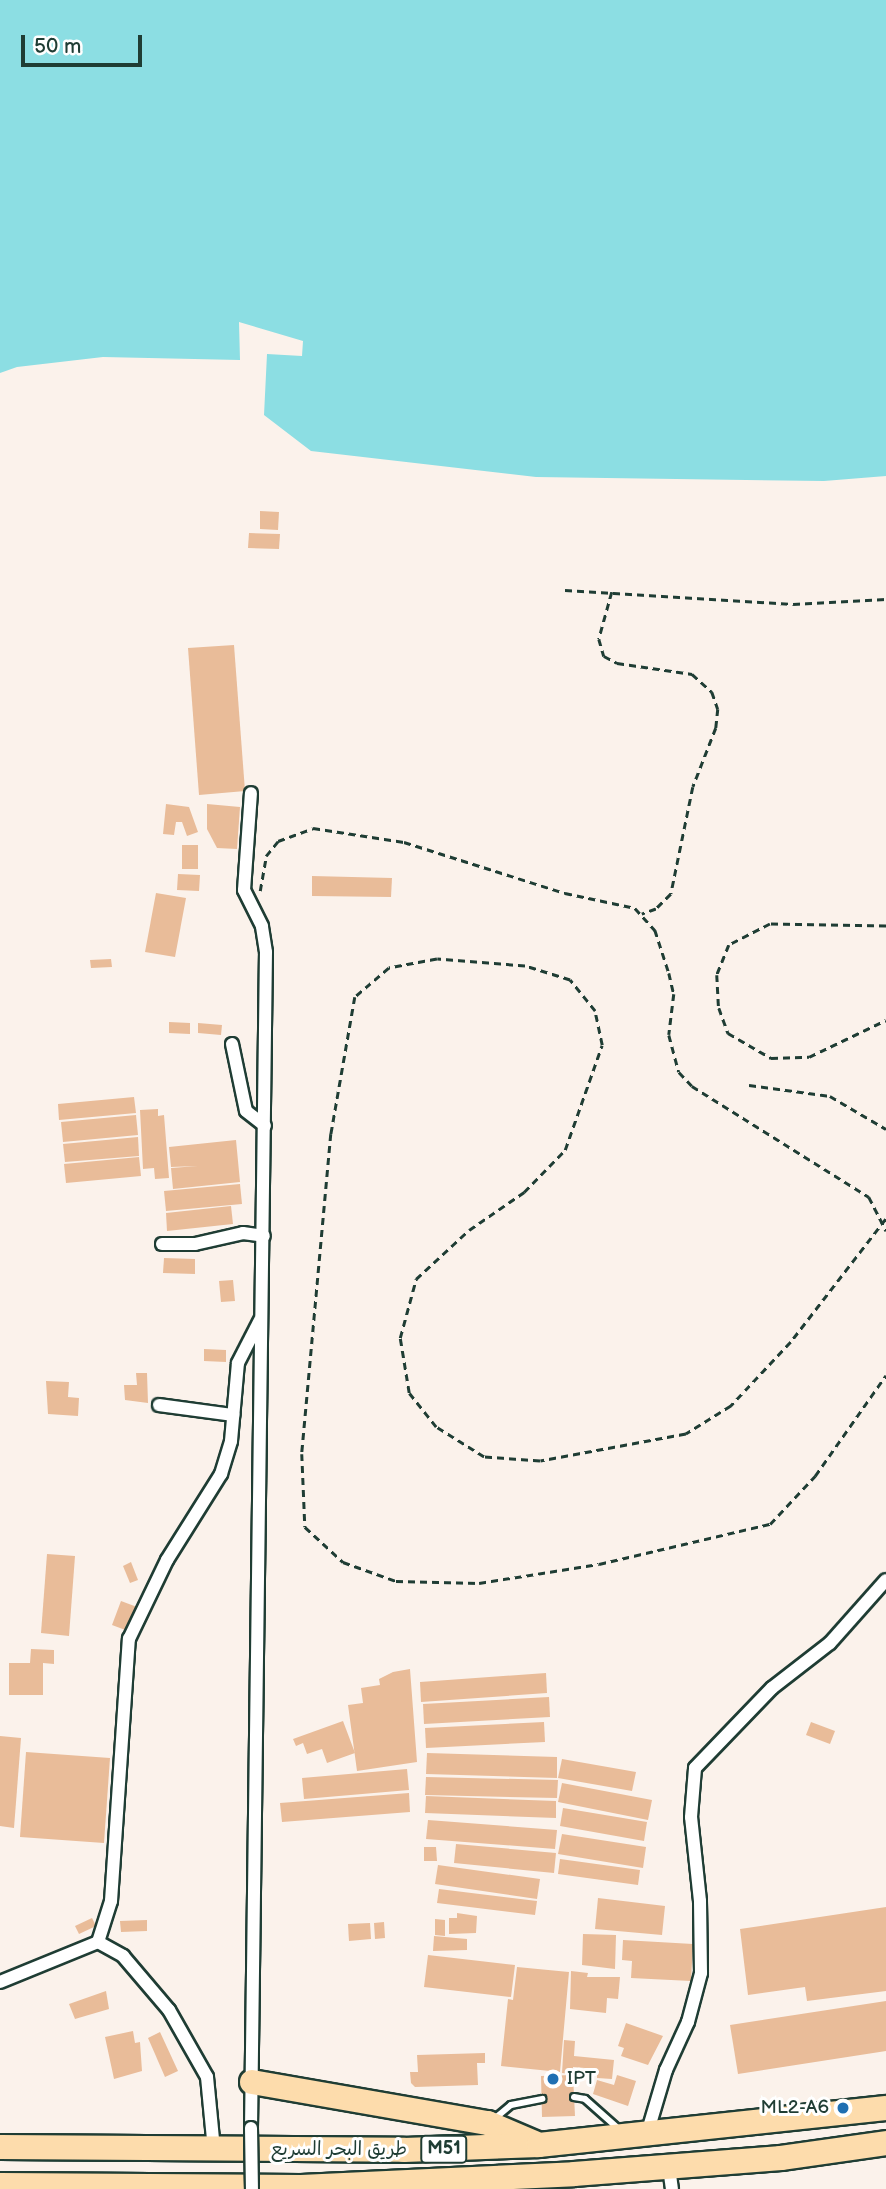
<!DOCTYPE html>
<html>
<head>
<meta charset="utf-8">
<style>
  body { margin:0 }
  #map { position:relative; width:886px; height:2189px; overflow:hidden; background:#fbf2eb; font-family:"Balsamiq Sans","Playpen Sans Arabic",sans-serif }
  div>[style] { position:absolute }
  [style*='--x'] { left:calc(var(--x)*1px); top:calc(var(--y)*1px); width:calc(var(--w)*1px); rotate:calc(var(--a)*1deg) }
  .water>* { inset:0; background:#8cdee3 }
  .building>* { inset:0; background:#e9bc99 }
  .path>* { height:2.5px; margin-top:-1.25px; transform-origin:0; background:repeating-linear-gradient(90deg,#1f3d34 0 7px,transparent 0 12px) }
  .roads { filter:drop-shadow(2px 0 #1f3d34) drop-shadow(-2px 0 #1f3d34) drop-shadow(0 2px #1f3d34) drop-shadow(0 -2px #1f3d34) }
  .service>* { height:6px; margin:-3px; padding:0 3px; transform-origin:3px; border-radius:3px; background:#fff }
  .minor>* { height:12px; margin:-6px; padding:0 6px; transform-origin:6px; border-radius:6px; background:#fff }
  .motorway>* { height:24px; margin:-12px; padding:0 12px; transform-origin:12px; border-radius:12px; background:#fddcac }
  .bridges { filter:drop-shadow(2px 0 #1f3d34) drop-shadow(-2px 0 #1f3d34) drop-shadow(0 2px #1f3d34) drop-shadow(0 -2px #1f3d34) }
  .minor-bridge>* { height:12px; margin:-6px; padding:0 6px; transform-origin:6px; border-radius:6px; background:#fff }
  .dots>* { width:19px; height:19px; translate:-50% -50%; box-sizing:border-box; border:4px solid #fff; border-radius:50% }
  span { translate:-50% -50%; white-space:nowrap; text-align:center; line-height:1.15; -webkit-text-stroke:6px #fff; paint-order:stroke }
  .shield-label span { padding:2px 5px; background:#fff; border:2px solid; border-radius:5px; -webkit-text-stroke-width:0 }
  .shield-label { font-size:18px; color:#1f3d34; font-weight:700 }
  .poi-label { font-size:19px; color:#1f3d34 }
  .left { translate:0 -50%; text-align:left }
  .right { translate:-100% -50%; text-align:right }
  .street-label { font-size:19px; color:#1f3d34 }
  .scale { position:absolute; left:21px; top:35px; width:121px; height:32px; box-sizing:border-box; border:4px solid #1f3d34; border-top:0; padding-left:9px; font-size:21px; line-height:24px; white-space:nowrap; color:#1f3d34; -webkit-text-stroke:5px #fff; paint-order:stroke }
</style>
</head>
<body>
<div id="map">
  <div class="water">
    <i style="clip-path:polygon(0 0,886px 0,886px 476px,824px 481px,536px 477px,311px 451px,264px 415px,267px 354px,302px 356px,303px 341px,239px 322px,240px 360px,103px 357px,17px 367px,0 373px)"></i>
  </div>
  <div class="building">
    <i style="clip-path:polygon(260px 511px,279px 512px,278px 530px,260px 529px)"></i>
    <i style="clip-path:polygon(249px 533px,280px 534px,279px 549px,248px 548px)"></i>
    <i style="clip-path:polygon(234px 645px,245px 791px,199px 795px,188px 648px)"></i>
    <i style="clip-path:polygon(166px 804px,189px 807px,198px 832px,187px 836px,182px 822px,176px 822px,174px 835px,163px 834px)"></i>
    <i style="clip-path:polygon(207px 804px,240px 807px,237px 849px,217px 848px,207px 829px)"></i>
    <i style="clip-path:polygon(182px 845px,198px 845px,198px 869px,182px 869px)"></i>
    <i style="clip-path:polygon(178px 874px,200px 875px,199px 891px,177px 890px)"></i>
    <i style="clip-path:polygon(312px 876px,392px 878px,391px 897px,312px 896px)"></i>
    <i style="clip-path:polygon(156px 893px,186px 898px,175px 957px,145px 952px)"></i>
    <i style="clip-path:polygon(111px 959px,112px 967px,91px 968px,90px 960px)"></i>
    <i style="clip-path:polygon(169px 1022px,190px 1023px,190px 1034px,169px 1033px)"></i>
    <i style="clip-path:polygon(198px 1023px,222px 1025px,221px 1035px,198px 1033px)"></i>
    <i style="clip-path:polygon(134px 1097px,136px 1113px,59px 1120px,58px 1104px)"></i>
    <i style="clip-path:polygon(158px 1109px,158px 1116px,164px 1115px,169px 1178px,155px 1179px,154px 1168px,143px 1169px,140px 1110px)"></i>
    <i style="clip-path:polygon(136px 1115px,138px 1135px,63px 1142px,61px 1122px)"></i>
    <i style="clip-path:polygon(138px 1137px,139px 1156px,65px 1162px,63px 1144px)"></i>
    <i style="clip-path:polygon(236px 1140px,240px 1182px,173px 1189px,171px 1168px,198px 1166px,171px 1167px,169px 1147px)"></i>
    <i style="clip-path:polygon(139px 1157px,141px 1176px,66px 1183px,64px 1164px)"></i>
    <i style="clip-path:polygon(240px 1184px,242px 1204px,166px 1211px,164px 1191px)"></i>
    <i style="clip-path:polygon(231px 1206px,233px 1224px,167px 1231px,166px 1213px)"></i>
    <i style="clip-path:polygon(164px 1258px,195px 1259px,195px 1274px,163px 1273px)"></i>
    <i style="clip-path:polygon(233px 1280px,235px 1301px,221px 1302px,219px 1281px)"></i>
    <i style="clip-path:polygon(204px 1349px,226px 1350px,226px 1362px,204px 1361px)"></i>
    <i style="clip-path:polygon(136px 1373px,147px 1373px,148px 1403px,125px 1400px,124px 1385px,137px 1385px)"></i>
    <i style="clip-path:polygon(46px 1381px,69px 1382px,68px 1397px,79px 1398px,78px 1416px,48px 1414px)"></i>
    <i style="clip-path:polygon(47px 1554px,75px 1556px,69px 1636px,41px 1633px)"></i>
    <i style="clip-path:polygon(131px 1562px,138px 1580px,130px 1583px,123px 1566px)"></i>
    <i style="clip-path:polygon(121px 1601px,137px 1607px,128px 1631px,112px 1625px)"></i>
    <i style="clip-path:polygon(31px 1649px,54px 1650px,54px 1664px,43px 1663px,43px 1695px,9px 1695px,9px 1663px,30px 1663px)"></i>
    <i style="clip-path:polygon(410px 1669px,417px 1762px,357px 1771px,348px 1705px,363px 1703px,361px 1688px,380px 1685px,379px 1679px,393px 1672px)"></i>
    <i style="clip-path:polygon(546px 1673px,547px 1693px,421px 1702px,420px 1682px)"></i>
    <i style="clip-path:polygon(549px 1697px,550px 1717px,424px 1724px,423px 1704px)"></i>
    <i style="clip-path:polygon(343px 1721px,355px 1753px,327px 1763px,322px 1749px,307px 1754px,303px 1743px,296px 1746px,293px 1739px)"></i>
    <i style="clip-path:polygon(544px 1722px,545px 1742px,426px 1748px,425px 1728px)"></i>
    <i style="clip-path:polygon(811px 1722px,835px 1731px,830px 1744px,806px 1735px)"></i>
    <i style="clip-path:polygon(0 1736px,21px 1738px,14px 1828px,0 1826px)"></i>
    <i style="clip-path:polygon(26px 1752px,110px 1758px,104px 1843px,20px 1837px)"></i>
    <i style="clip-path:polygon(427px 1753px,557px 1757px,557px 1778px,426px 1774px)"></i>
    <i style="clip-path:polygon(562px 1759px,636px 1772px,632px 1791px,558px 1778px)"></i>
    <i style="clip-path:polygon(407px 1769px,409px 1790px,304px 1799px,302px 1778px)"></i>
    <i style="clip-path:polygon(426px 1777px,558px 1780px,557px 1798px,425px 1795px)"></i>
    <i style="clip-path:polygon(562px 1783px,652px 1800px,648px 1820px,558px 1802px)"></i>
    <i style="clip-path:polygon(409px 1793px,410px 1812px,282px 1822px,280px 1803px)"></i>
    <i style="clip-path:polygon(426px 1796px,556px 1801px,556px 1818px,425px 1813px)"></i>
    <i style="clip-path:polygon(563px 1808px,647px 1822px,644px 1841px,560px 1826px)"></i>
    <i style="clip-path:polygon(428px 1820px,557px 1830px,555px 1849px,426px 1839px)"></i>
    <i style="clip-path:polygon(562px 1834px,646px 1847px,643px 1868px,558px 1854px)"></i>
    <i style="clip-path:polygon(456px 1844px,556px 1853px,554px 1873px,454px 1863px)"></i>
    <i style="clip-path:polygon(424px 1847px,436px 1847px,437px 1861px,424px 1861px)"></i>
    <i style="clip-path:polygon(560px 1859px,640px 1870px,638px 1885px,558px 1874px)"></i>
    <i style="clip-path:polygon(438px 1865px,540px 1879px,537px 1899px,435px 1884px)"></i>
    <i style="clip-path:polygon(439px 1889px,537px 1901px,535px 1915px,437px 1903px)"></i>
    <i style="clip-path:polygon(598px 1898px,665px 1906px,662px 1935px,595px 1929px)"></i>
    <i style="clip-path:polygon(886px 1907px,886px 1991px,807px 2001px,805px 1987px,748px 1995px,740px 1929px)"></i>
    <i style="clip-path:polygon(457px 1913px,477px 1916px,476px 1933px,449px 1934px,449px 1918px,457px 1918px)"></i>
    <i style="clip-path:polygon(92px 1918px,96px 1926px,79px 1934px,75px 1926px)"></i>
    <i style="clip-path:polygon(435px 1919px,445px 1920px,445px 1936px,435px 1935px)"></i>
    <i style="clip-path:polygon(147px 1920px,147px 1931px,121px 1932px,120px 1921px)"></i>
    <i style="clip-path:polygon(384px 1922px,385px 1938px,375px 1939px,374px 1923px)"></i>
    <i style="clip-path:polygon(370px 1923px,371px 1939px,349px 1941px,348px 1924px)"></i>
    <i style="clip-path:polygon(583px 1934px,616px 1935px,615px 1969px,582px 1965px)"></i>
    <i style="clip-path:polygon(434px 1936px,467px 1939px,467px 1950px,433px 1951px)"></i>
    <i style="clip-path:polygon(623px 1940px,693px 1944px,691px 1981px,631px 1978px,632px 1961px,622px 1960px)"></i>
    <i style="clip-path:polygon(428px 1955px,515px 1965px,511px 1997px,424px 1987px)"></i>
    <i style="clip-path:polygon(517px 1967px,569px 1972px,560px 2072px,501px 2066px,508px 1999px,513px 2000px)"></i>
    <i style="clip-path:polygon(571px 1971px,588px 1973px,587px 1977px,620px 1977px,618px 1999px,607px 1998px,606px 2013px,570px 2009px)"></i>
    <i style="clip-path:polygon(106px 1991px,109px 2009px,75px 2019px,69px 2004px)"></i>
    <i style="clip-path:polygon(886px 2001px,886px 2051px,738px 2074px,730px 2025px)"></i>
    <i style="clip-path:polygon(626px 2023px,663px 2036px,648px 2065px,621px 2056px,624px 2048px,618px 2046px)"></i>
    <i style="clip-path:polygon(133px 2031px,135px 2043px,140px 2042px,142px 2071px,114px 2079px,105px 2037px)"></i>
    <i style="clip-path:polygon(160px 2032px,178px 2071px,165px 2077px,148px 2038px)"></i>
    <i style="clip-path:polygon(564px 2040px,575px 2041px,574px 2056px,614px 2060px,612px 2079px,597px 2078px,597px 2069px,573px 2067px,573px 2074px,562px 2073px)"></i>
    <i style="clip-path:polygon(485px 2053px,485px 2063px,477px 2063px,478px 2085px,415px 2087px,411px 2083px,410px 2072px,418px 2072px,417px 2055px)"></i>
    <i style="clip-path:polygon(573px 2075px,575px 2116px,542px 2117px,541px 2076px)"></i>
    <i style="clip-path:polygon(617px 2075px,636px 2081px,628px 2106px,593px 2094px,597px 2080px,614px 2085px)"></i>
  </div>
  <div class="path">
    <i style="--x:565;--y:590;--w:228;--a:3.5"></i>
    <i style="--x:793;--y:604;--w:93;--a:-3.1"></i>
    <i style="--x:612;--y:592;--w:49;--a:105.5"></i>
    <i style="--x:599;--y:639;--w:18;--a:74"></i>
    <i style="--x:604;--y:656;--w:15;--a:28"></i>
    <i style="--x:617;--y:663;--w:76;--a:8.3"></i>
    <i style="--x:692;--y:674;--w:27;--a:42"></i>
    <i style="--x:712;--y:692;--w:18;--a:71"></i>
    <i style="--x:718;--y:709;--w:19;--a:96"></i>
    <i style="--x:716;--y:728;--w:63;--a:111.3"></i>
    <i style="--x:693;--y:787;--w:109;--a:101.6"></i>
    <i style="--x:671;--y:894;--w:21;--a:135"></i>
    <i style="--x:656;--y:909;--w:15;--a:160"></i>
    <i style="--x:260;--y:891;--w:36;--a:-80"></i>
    <i style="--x:266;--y:856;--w:19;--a:-51"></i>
    <i style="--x:278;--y:841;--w:37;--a:-20"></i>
    <i style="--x:313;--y:828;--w:92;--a:8.7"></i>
    <i style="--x:404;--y:842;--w:169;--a:17.6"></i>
    <i style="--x:565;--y:893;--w:72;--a:12.1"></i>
    <i style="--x:635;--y:908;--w:30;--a:48"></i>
    <i style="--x:655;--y:930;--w:45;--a:72"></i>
    <i style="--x:669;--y:973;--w:22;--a:77"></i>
    <i style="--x:674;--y:994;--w:41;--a:97"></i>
    <i style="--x:669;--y:1035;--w:38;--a:75"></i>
    <i style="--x:679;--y:1072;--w:19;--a:47"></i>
    <i style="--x:692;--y:1086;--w:209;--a:32.1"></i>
    <i style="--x:869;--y:1197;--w:38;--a:63"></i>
    <i style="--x:886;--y:926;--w:116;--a:-179"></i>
    <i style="--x:770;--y:924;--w:46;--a:152.9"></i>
    <i style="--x:729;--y:945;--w:32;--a:112"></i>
    <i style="--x:717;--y:975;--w:33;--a:87"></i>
    <i style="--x:719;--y:1008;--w:27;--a:70"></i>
    <i style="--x:728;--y:1033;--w:50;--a:30.2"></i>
    <i style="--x:771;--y:1058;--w:38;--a:-2"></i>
    <i style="--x:809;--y:1057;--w:85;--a:-25.7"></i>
    <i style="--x:749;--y:1085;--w:82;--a:7.7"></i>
    <i style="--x:830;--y:1096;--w:65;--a:30.5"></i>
    <i style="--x:886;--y:1219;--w:155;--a:127.7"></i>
    <i style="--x:791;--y:1342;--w:88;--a:133.2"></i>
    <i style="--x:731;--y:1406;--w:53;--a:148.1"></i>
    <i style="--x:686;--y:1434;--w:148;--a:169.5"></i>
    <i style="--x:540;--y:1461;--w:56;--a:-175.9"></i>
    <i style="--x:484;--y:1457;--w:57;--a:-148"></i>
    <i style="--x:436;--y:1427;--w:43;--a:-128.5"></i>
    <i style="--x:409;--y:1393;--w:56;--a:-99.3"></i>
    <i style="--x:400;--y:1338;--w:61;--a:-74.8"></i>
    <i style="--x:416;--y:1279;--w:72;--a:-42.8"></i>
    <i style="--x:469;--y:1230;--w:67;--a:-34.6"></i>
    <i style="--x:524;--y:1192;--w:59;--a:-45.7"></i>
    <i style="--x:565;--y:1150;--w:111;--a:-70.6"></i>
    <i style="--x:602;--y:1045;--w:35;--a:-102"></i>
    <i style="--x:595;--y:1011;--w:40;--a:-129"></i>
    <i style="--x:570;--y:980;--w:47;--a:-162.7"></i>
    <i style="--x:525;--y:966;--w:88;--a:-175.5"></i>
    <i style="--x:437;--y:959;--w:49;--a:169.4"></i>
    <i style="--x:389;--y:968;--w:45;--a:139.5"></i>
    <i style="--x:355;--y:997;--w:139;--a:99.9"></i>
    <i style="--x:331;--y:1134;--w:321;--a:95.2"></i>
    <i style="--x:302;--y:1454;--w:73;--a:87.6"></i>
    <i style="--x:305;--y:1527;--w:52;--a:42.6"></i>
    <i style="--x:343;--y:1562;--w:56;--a:19.7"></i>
    <i style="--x:396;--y:1581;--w:83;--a:1.4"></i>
    <i style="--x:479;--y:1583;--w:121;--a:-9"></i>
    <i style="--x:599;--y:1564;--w:176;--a:-13.2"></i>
    <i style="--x:770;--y:1524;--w:66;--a:-46.8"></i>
    <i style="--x:815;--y:1476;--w:123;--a:-54.9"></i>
  </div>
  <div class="roads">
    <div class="service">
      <i style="--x:574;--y:2097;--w:11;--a:10"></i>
      <i style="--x:585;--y:2099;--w:47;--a:41.5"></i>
      <i style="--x:493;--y:2120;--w:23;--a:-40"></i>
      <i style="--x:511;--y:2105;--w:32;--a:-11"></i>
    </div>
    <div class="minor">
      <i style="--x:232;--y:1044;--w:68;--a:78.2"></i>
      <i style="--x:246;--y:1111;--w:24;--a:38"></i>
      <i style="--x:162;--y:1244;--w:33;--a:0"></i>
      <i style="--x:195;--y:1244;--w:49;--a:-12.9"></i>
      <i style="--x:243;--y:1233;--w:21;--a:8"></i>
      <i style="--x:159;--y:1405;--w:75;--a:7.7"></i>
      <i style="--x:98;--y:1942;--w:43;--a:-72.4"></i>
      <i style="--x:111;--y:1901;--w:263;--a:-86.1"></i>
      <i style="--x:129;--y:1639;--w:88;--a:-64.3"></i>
      <i style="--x:167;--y:1560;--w:102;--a:-57.9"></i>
      <i style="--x:221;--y:1474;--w:34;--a:-73"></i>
      <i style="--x:231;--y:1441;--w:78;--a:-84.9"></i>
      <i style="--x:238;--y:1363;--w:48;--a:-62.9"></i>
      <i style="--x:0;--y:1982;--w:106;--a:-22.2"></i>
      <i style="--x:98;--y:1942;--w:29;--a:29"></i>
      <i style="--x:123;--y:1956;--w:71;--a:49.6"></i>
      <i style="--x:169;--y:2010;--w:77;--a:60.4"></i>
      <i style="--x:207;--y:2077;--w:73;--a:84.5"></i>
      <i style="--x:251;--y:2128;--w:1176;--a:-89.27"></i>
      <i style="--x:266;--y:952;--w:26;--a:-99"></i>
      <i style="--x:262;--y:926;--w:40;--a:-116.6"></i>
      <i style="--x:244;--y:890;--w:97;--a:-85.9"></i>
      <i style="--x:647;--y:2134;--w:67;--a:-73.5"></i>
      <i style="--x:666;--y:2070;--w:53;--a:-65.4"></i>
      <i style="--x:688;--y:2022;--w:51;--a:-75.1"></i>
      <i style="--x:701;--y:1973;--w:72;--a:-90.8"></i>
      <i style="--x:700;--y:1901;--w:84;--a:-96.1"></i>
      <i style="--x:691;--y:1817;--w:49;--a:-85.3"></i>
      <i style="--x:695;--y:1768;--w:111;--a:-46.1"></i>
      <i style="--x:772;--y:1688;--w:73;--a:-37.8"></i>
      <i style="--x:830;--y:1643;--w:84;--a:-48.4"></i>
      <i style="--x:669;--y:2168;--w:21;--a:82"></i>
    </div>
    <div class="motorway">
      <i style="--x:252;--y:2082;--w:240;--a:9.9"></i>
      <i style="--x:488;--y:2123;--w:51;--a:23.1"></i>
      <i style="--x:0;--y:2147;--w:404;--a:0.4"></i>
      <i style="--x:404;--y:2150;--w:135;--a:-2.1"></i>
      <i style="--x:539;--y:2145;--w:349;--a:-6.1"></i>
      <i style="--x:0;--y:2185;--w:301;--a:0.4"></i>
      <i style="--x:301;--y:2187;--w:273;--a:-2.7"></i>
      <i style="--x:574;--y:2174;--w:208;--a:-4.4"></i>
      <i style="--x:781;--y:2158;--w:106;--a:-8.1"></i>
    </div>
  </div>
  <div class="bridges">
    <div class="minor-bridge">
      <i style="--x:251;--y:2128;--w:61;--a:89.1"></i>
    </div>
  </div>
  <div class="dots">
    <i style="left:553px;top:2079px;background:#1f6fb2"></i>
    <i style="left:843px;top:2108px;background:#1f6fb2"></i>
  </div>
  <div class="shield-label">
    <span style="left:444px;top:2149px">M51</span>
  </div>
  <div class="poi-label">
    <span class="left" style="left:567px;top:2079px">IPT</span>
    <span class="right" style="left:829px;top:2108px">ML2-A6</span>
  </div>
  <div class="street-label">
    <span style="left:339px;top:2150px">طريق البحر السريع</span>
  </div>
  <div class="scale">50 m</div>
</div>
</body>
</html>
